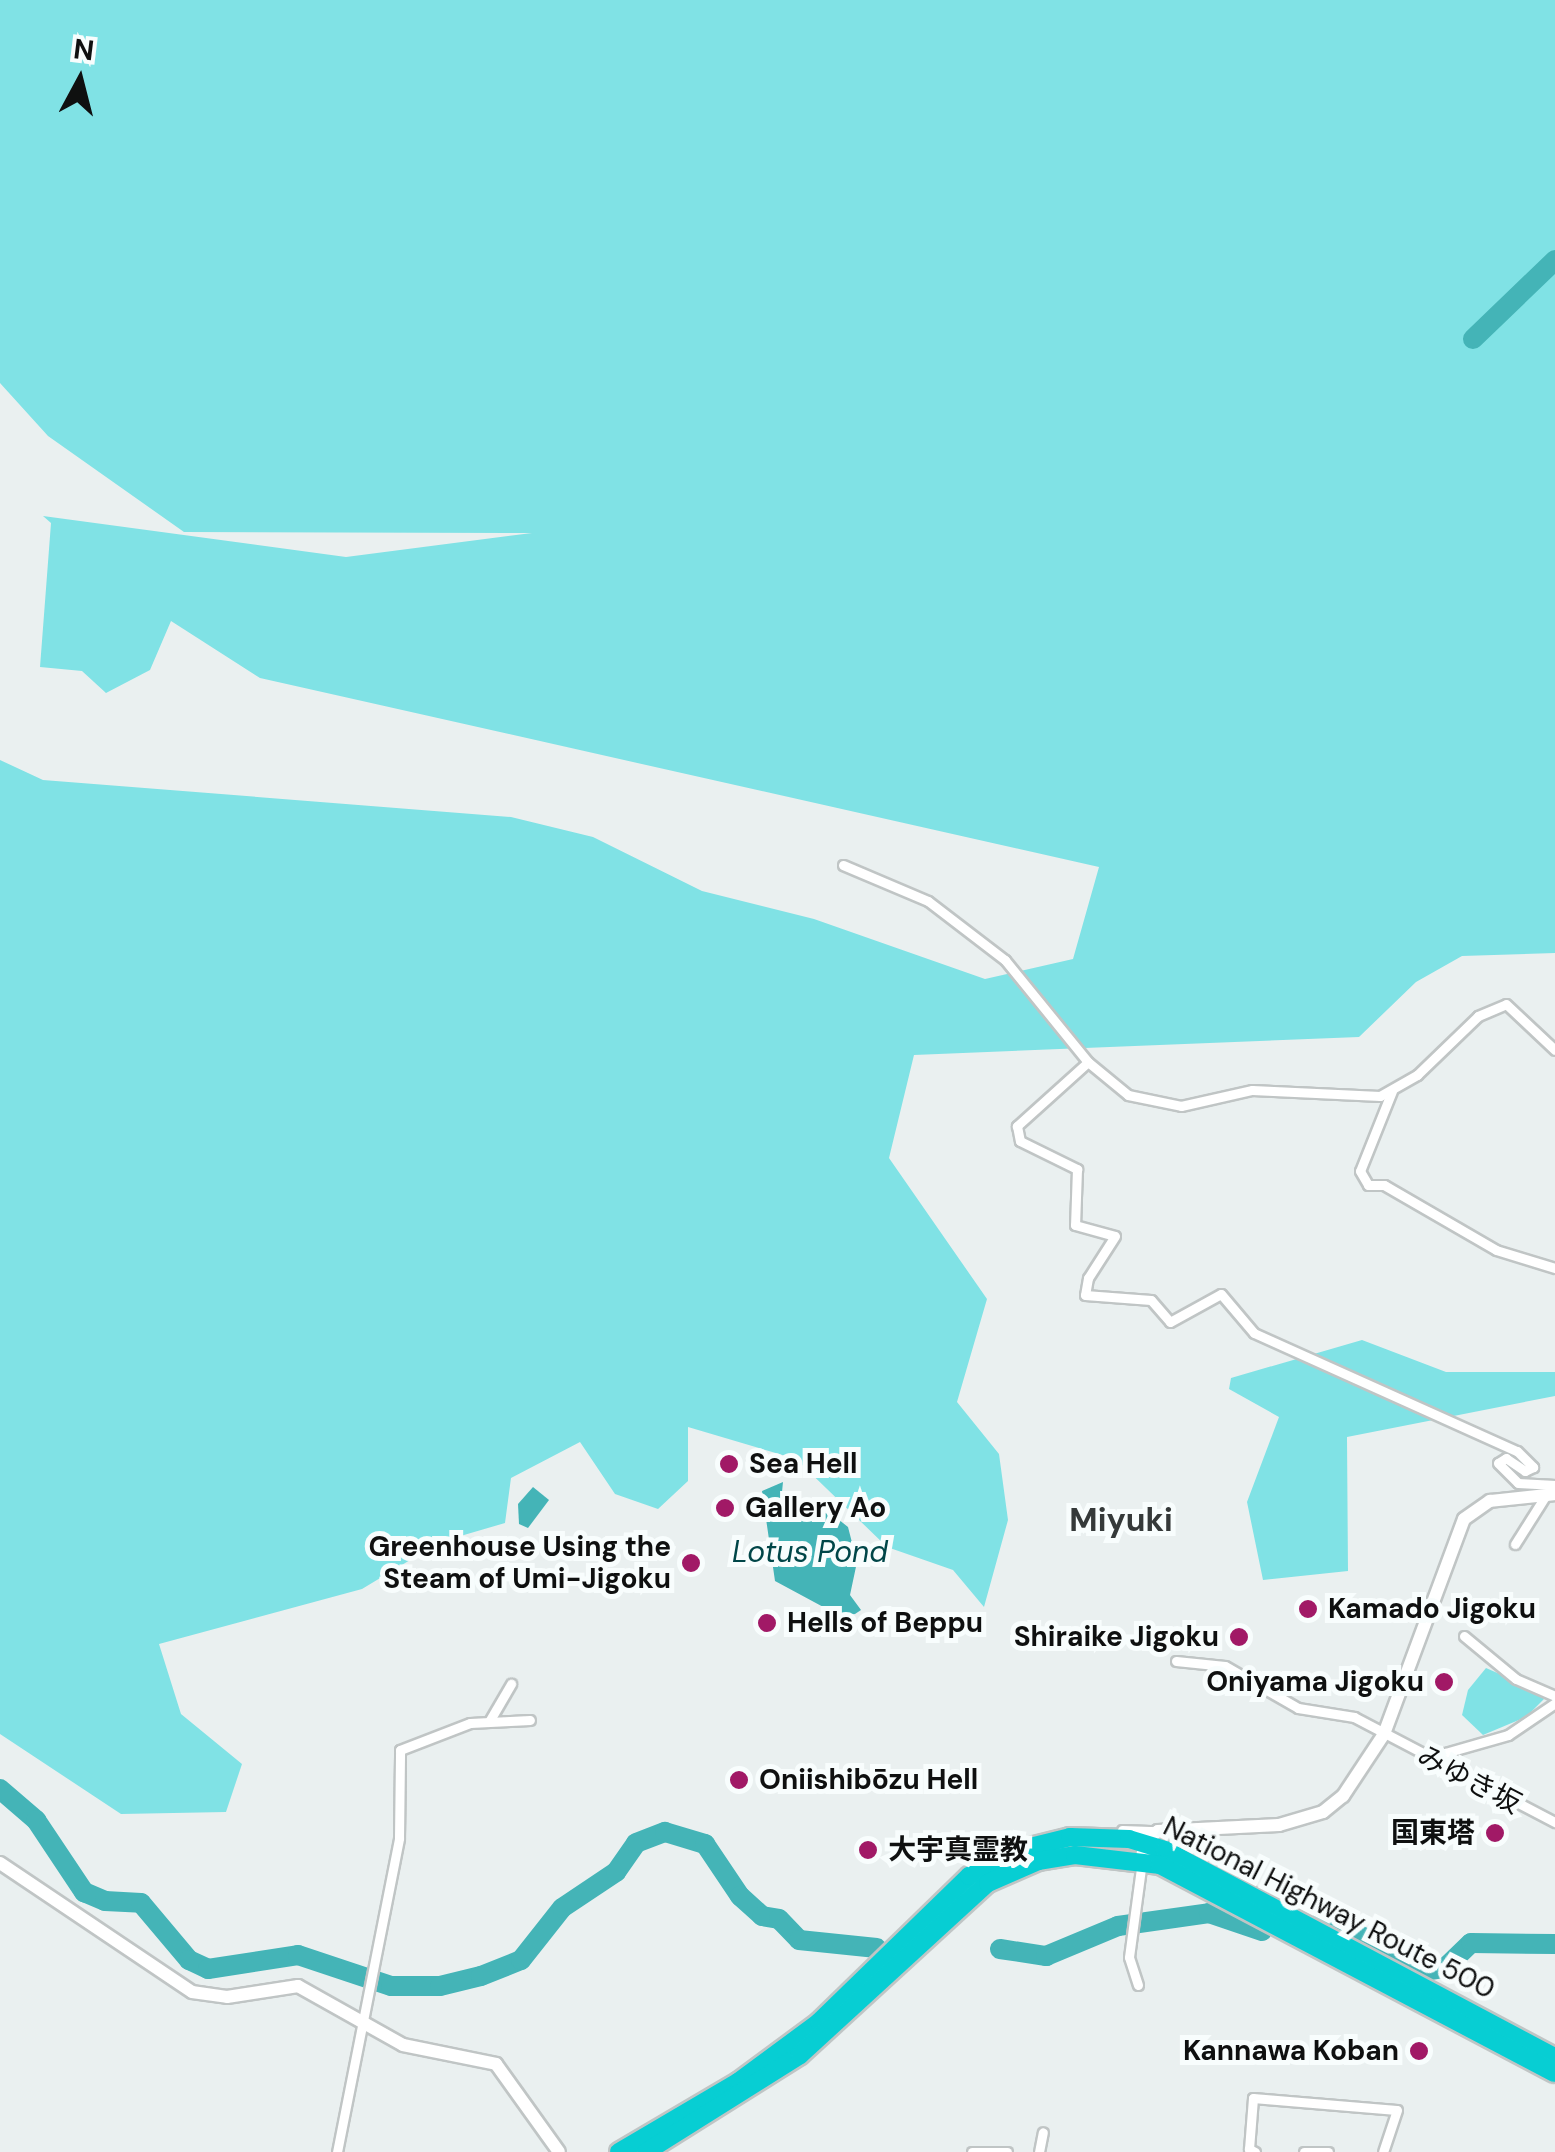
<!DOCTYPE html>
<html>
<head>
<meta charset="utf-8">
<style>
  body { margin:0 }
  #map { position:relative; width:1555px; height:2152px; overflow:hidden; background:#eaf0f0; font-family:"DM Sans","Noto Sans JP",sans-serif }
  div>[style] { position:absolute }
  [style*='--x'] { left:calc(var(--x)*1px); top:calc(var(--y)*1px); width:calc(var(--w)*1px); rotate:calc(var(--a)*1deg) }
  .green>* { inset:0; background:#80e2e5 }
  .water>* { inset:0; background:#44b4b7 }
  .stream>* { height:4px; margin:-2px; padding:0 2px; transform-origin:2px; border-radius:2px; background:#44b4b7 }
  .river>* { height:20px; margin:-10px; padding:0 10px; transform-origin:10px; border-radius:10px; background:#44b4b7 }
  .roads { filter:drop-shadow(2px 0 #c0c5c5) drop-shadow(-2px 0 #c0c5c5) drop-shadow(0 2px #c0c5c5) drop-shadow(0 -2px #c0c5c5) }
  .street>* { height:9px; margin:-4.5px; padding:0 4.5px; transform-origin:4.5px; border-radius:4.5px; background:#fff }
  .secondary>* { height:12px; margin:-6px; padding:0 6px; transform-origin:6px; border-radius:6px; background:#fff }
  .highway>* { height:18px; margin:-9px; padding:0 9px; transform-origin:9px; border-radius:9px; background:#07ced3 }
  .dots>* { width:28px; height:28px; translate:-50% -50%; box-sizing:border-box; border:5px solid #f8fdfd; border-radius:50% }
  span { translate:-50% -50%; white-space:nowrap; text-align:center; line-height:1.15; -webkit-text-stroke:10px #f8fdfd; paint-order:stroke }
  .poi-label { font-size:28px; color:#0f1010; font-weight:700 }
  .left { translate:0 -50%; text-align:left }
  .right { translate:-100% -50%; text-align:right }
  .street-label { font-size:28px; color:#0f1010 }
  .water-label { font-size:30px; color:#004648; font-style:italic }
  .quarter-label { font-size:32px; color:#353939; font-weight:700 }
  .north { position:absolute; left:30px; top:30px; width:100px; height:100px; -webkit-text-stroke:8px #f8fdfd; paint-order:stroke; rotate:7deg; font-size:28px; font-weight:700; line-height:40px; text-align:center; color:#0f1010 }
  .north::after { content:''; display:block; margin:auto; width:35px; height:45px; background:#0f1010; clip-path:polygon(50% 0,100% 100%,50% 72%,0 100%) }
</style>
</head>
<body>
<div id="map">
  <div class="green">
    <i style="clip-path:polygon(0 0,1555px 0,1555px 953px,1462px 956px,1416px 982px,1359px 1037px,914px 1055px,889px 1158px,987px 1299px,957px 1402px,999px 1454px,1008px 1520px,984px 1607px,953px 1570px,887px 1547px,796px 1459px,688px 1427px,688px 1481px,658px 1509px,615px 1494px,580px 1442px,511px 1478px,505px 1523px,440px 1542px,362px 1589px,159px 1644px,181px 1714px,242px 1764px,226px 1812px,121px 1814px,0 1734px,0 760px,43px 780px,511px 817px,593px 837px,702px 891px,814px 919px,985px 979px,1073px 959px,1099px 867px,260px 678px,171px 621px,150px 670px,106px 693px,82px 671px,40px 667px,51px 523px,43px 516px,346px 557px,532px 533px,184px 532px,48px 436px,0 383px)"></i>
    <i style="clip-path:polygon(1362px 1340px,1446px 1372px,1555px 1372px,1555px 1396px,1347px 1437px,1348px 1571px,1263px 1580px,1247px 1502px,1279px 1417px,1229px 1389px,1231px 1378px)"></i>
    <i style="clip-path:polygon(1486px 1668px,1548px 1695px,1526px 1717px,1483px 1735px,1462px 1715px,1468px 1690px)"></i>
  </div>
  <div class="water">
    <i style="clip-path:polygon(783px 1482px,781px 1502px,833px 1515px,848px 1527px,857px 1562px,850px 1595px,861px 1610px,855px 1614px,840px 1616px,775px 1581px,762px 1491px)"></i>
    <i style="clip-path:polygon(533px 1487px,549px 1500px,528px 1528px,519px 1524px,518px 1504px)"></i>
  </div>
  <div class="stream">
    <i style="--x:822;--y:1635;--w:28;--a:-60"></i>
  </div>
  <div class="river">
    <i style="--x:1473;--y:339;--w:114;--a:-43.9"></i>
    <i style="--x:0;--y:1789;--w:48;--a:40.7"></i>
    <i style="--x:36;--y:1820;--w:87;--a:56.3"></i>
    <i style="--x:84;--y:1892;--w:23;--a:23"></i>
    <i style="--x:105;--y:1901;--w:36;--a:3"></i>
    <i style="--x:141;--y:1903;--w:75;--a:49.9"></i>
    <i style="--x:189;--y:1960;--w:21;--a:25"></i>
    <i style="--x:208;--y:1969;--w:91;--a:-8.8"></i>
    <i style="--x:298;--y:1955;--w:98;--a:18.4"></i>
    <i style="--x:391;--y:1986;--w:49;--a:0"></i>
    <i style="--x:440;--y:1986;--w:42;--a:-13.7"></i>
    <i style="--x:481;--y:1976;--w:43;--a:-21.8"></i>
    <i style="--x:521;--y:1960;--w:66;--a:-51.7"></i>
    <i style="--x:562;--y:1908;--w:65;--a:-33.7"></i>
    <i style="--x:616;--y:1872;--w:35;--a:-55"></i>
    <i style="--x:636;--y:1843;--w:31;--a:-21"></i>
    <i style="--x:665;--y:1832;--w:42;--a:16.7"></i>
    <i style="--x:705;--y:1844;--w:63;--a:56.1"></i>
    <i style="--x:740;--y:1896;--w:30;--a:42"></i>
    <i style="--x:762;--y:1916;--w:17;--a:10"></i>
    <i style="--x:779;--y:1919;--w:29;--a:46"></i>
    <i style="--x:799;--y:1940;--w:78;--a:5.9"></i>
    <i style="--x:1323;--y:1917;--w:119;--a:26.4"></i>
    <i style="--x:1430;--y:1970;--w:15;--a:-8"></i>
    <i style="--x:1445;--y:1968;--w:36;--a:-44"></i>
    <i style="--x:1471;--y:1943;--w:84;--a:0.7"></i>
    <i style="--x:1000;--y:1949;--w:47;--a:8.7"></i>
    <i style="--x:1046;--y:1956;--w:78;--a:-22.6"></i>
    <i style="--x:1118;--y:1926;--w:92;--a:-8.1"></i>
    <i style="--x:1209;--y:1913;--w:56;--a:18.8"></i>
  </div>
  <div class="roads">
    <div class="street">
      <i style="--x:843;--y:865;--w:92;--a:23"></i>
      <i style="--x:928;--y:901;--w:97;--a:37.5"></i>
      <i style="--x:1005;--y:960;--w:132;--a:50.9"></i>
      <i style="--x:1088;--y:1062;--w:52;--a:39.5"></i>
      <i style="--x:1128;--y:1095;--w:54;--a:11.7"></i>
      <i style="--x:1181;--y:1106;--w:73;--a:-12.7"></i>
      <i style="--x:1252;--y:1090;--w:128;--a:2.7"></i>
      <i style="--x:1380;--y:1096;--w:43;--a:-29.6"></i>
      <i style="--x:1417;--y:1075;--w:85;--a:-44"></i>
      <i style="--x:1478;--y:1016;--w:30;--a:-23"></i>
      <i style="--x:1506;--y:1004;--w:67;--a:43.2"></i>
      <i style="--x:1088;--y:1062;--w:96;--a:138"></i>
      <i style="--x:1017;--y:1126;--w:15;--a:79"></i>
      <i style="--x:1020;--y:1141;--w:64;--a:26.2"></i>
      <i style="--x:1077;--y:1169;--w:56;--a:92"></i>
      <i style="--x:1075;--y:1225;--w:41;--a:15.4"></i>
      <i style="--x:1115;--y:1236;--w:50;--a:122.7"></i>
      <i style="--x:1088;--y:1278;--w:17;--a:100"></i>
      <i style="--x:1085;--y:1295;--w:66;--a:4.3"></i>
      <i style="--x:1151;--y:1300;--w:29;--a:49"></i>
      <i style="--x:1170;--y:1322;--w:58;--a:-28.8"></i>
      <i style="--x:1221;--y:1294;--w:51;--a:49.8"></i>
      <i style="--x:1254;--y:1333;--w:288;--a:24.2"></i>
      <i style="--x:1517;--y:1451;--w:23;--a:45"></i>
      <i style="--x:1533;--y:1467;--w:9;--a:153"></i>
      <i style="--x:1525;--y:1471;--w:23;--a:-146"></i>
      <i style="--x:1506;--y:1458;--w:9;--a:148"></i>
      <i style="--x:1498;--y:1463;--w:28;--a:45"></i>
      <i style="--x:1518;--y:1483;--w:37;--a:3"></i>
      <i style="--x:1392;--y:1091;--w:86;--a:111.8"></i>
      <i style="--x:1360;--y:1171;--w:16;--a:60"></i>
      <i style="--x:1368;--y:1185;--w:16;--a:0"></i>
      <i style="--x:1384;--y:1185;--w:129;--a:30.1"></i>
      <i style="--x:1496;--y:1250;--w:62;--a:17"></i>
      <i style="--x:1515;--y:1544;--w:58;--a:-57.7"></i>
      <i style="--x:1464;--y:1636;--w:67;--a:39.6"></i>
      <i style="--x:1516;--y:1679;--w:43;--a:23.6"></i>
      <i style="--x:1176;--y:1661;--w:49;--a:5.8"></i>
      <i style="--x:1225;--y:1666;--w:84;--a:29.9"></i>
      <i style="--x:1298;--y:1708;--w:57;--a:9.1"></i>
      <i style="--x:1354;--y:1717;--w:227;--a:27.6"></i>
      <i style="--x:490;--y:1720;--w:42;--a:-59.7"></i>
      <i style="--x:1441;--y:1764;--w:12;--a:-70"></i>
      <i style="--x:1445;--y:1753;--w:66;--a:-15.9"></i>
      <i style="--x:1508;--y:1735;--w:57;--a:-34.2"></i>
      <i style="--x:1122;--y:1830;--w:35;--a:2"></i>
      <i style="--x:1138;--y:1985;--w:29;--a:-108"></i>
      <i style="--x:1129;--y:1957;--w:97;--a:-82.3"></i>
      <i style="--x:337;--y:2152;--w:320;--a:-78.8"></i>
      <i style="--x:399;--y:1838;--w:88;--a:-89.3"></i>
      <i style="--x:400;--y:1750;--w:75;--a:-21.1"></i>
      <i style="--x:470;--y:1723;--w:60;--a:-2.9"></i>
      <i style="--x:972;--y:2152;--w:35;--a:0"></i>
      <i style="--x:1039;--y:2152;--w:20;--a:-79"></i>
      <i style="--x:1255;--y:2152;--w:7;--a:-153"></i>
      <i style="--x:1249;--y:2149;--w:51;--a:-85.5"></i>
      <i style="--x:1253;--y:2098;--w:144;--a:4.8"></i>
      <i style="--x:1397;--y:2110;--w:44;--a:108.4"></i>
      <i style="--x:1304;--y:2152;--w:24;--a:0"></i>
    </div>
    <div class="secondary">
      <i style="--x:1142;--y:1858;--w:15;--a:-82"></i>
      <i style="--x:1144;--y:1843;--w:18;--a:-41"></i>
      <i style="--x:1158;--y:1831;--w:121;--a:-2.8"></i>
      <i style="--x:1279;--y:1825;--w:46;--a:-16.5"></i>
      <i style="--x:1323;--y:1812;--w:26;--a:-39"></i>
      <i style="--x:1343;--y:1796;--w:74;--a:-56.5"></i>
      <i style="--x:1384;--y:1734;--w:229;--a:-69.6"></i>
      <i style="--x:1464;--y:1519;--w:32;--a:-35"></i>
      <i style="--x:1490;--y:1501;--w:65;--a:-6.1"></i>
      <i style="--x:0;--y:1863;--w:231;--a:33.9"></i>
      <i style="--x:192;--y:1992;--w:35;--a:8"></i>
      <i style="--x:227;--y:1997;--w:72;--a:-8.8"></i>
      <i style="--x:298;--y:1986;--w:120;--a:29.3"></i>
      <i style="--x:403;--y:2045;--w:95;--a:11.5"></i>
      <i style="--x:496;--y:2064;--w:108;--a:54.4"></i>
    </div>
    <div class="highway">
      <i style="--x:619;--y:2152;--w:138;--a:-30.5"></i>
      <i style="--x:738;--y:2082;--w:101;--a:-36.5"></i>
      <i style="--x:819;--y:2022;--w:209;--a:-44.2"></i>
      <i style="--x:969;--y:1876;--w:55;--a:-28"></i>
      <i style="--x:1018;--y:1850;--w:54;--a:-14"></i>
      <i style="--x:1070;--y:1837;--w:59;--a:1.9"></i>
      <i style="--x:1129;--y:1839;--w:38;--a:17"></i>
      <i style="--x:1165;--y:1850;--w:442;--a:28"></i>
      <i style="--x:646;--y:2152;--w:182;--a:-32.2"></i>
      <i style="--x:800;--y:2055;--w:255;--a:-42.5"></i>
      <i style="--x:988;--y:1883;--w:55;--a:-23.7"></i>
      <i style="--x:1038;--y:1861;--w:37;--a:-9"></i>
      <i style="--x:1075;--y:1855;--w:86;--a:6.7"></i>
      <i style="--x:1160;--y:1865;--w:446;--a:27.8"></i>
    </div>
  </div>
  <div class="dots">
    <i style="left:729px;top:1464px;background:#a11966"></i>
    <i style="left:725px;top:1508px;background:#a11966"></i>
    <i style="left:691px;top:1563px;background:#a11966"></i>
    <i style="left:1308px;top:1609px;background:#a11966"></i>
    <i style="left:767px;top:1623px;background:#a11966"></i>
    <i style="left:1239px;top:1637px;background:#a11966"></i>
    <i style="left:1444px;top:1682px;background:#a11966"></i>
    <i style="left:739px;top:1780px;background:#a11966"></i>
    <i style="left:1495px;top:1833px;background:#a11966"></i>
    <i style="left:868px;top:1850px;background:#a11966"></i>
    <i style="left:1419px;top:2051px;background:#a11966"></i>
  </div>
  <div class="poi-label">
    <span class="left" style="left:749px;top:1464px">Sea Hell</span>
    <span class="left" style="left:745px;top:1508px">Gallery Ao</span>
    <span class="right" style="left:671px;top:1563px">Greenhouse Using the<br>Steam of Umi-Jigoku</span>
    <span class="left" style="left:1328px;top:1609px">Kamado Jigoku</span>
    <span class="left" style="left:787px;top:1623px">Hells of Beppu</span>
    <span class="right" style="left:1219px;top:1637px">Shiraike Jigoku</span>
    <span class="right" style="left:1424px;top:1682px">Oniyama Jigoku</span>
    <span class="left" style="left:759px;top:1780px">Oniishibōzu Hell</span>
    <span class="right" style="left:1475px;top:1833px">国東塔</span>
    <span class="left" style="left:888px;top:1850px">大宇真霊教</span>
    <span class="right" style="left:1399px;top:2051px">Kannawa Koban</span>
  </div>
  <div class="street-label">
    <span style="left:1469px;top:1780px;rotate:28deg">みゆき坂</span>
    <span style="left:1329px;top:1908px;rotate:27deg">National Highway Route 500</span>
  </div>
  <div class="water-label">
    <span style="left:810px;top:1552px">Lotus Pond</span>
  </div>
  <div class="quarter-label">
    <span style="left:1121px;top:1520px">Miyuki</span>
  </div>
  <div class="north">N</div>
</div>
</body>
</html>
